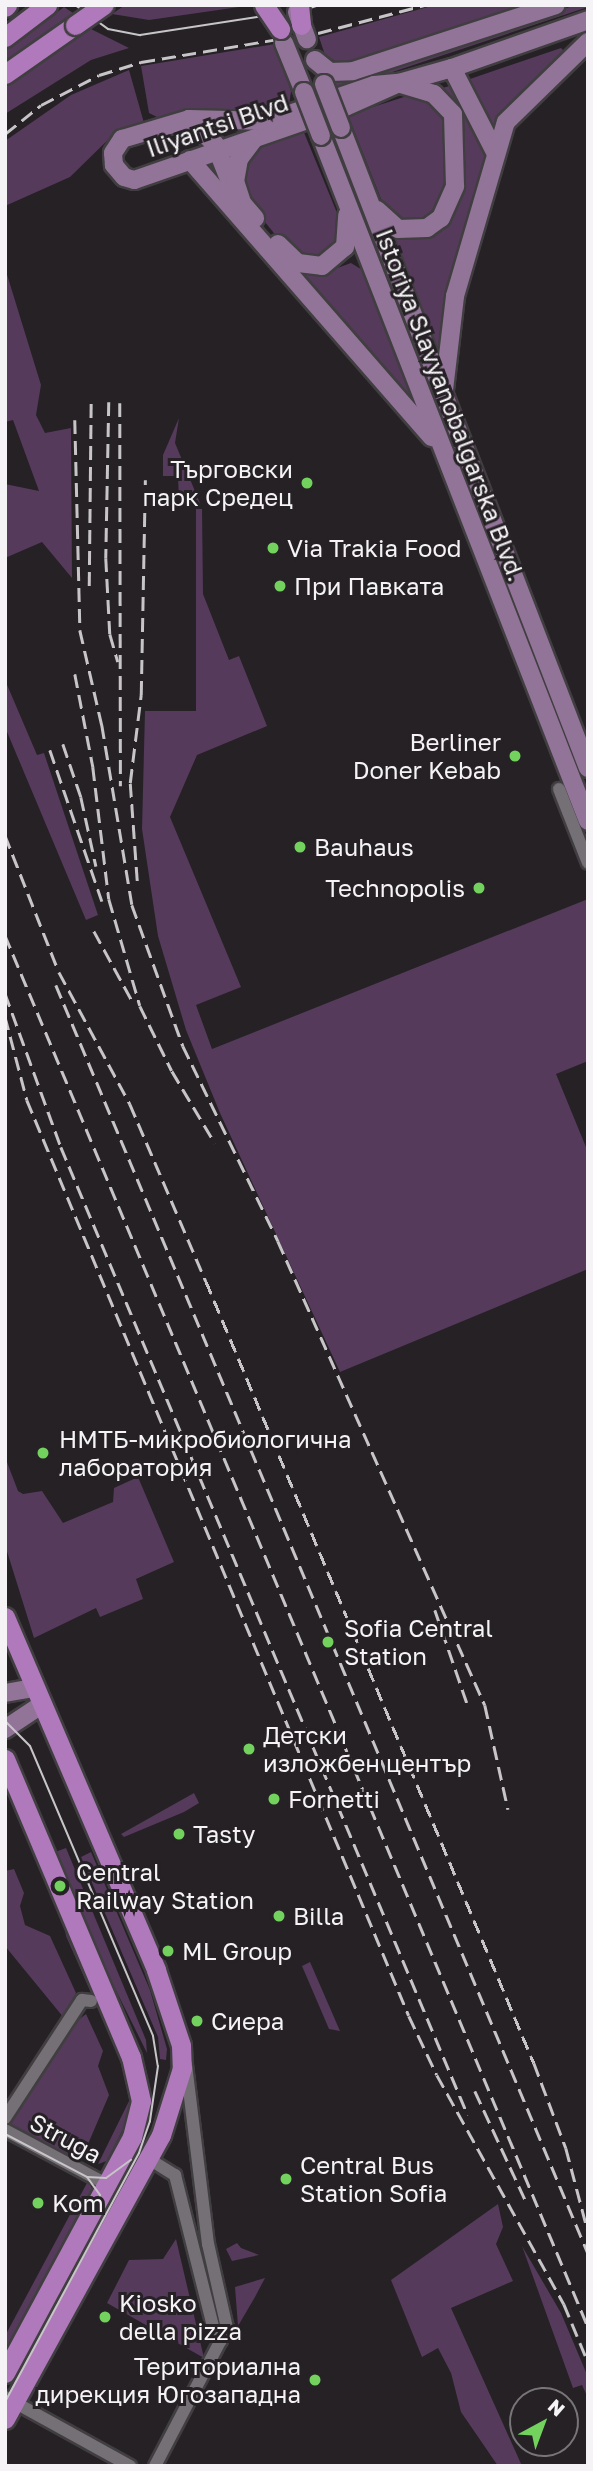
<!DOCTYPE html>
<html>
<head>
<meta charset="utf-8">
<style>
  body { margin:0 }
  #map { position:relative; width:593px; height:2471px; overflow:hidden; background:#252125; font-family:"Golos Text",sans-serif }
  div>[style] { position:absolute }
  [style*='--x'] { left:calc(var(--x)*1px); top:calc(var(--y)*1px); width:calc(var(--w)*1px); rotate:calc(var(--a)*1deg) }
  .green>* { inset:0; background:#553a5b }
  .roads { filter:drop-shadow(2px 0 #413e41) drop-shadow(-2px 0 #413e41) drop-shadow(0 2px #413e41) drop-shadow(0 -2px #413e41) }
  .street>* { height:12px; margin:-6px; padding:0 6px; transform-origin:6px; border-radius:6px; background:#757076 }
  .secondary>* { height:18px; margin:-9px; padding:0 9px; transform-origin:9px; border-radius:9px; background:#927498 }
  .primary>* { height:19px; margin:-9.5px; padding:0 9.5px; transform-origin:9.5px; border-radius:9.5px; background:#af79bb }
  .tram>* { height:2px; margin:-1px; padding:0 1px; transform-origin:1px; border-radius:1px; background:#c7c5c8 }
  .rail>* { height:2.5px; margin-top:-1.25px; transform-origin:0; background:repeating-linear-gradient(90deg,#c7c5c8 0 14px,transparent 0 21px) }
  .bridges { filter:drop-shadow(2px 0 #413e41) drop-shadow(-2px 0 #413e41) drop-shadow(0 2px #413e41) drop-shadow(0 -2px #413e41) }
  .secondary-bridge>* { height:18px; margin:-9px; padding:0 9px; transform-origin:9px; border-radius:9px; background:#927498 }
  .primary-bridge>* { height:19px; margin:-9.5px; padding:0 9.5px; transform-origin:9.5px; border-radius:9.5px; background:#af79bb }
  .dots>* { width:19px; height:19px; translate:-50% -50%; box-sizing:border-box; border:4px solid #252125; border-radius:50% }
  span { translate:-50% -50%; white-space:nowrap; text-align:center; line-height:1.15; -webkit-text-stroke:6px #252125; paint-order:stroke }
  .street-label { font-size:24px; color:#f5f3f6 }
  .poi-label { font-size:24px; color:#f5f3f6 }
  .right { translate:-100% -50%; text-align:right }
  .left { translate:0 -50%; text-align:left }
  .frame { position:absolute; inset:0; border:7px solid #f5f3f6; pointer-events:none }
  .north { position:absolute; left:509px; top:2387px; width:70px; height:70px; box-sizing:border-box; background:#252125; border:2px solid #787579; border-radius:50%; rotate:41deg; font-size:19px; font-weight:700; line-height:28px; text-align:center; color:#f5f3f6 }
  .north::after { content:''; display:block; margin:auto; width:24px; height:32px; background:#72d25d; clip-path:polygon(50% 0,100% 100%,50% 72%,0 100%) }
</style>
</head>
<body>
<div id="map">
  <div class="green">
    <i style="clip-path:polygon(125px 5px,253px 5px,149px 20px,112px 14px)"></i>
    <i style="clip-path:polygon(435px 5px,543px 5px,344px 66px,325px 55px,319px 37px)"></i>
    <i style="clip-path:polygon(576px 5px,588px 7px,338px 90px,334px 80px)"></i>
    <i style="clip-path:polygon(64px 7px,73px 13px,5px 63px,5px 51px)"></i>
    <i style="clip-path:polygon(91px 29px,129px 48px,91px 60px,5px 114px,5px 84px)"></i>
    <i style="clip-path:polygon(275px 44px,291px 91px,289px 106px,257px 114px,161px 119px,149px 113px,141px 66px)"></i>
    <i style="clip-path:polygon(561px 48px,565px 52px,506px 113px,492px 134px,468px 83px,470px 79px)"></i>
    <i style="clip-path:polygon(129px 70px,144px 123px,115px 133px,70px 177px,5px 206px,5px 141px,71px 95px)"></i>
    <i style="clip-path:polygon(456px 84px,490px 156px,445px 310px,441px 363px,391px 230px,412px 237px,460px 189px,462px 124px,436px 90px)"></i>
    <i style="clip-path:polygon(407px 96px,423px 96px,445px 112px,451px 187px,436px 213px,412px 221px,401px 218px,381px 199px,348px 115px)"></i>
    <i style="clip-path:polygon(303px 130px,342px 225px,339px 247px,313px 261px,286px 248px,239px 190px,242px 161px,254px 147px)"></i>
    <i style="clip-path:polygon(212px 161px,226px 189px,288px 262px,318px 275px,351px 263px,364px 271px,419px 415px,208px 174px,206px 165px)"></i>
    <i style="clip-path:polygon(5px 268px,41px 385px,36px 415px,45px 433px,71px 428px,72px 578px,42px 542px,5px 558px,5px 484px,39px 491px,13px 420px,5px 422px)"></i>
    <i style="clip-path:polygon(179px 418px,175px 443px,202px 508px,203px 594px,229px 660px,239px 656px,267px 726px,197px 755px,170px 817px,241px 987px,196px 1005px,212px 1049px,588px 899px,588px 1061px,556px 1074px,588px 1152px,588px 1269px,340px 1372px,220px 1113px,186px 1030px,158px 936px,142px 829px,145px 711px,196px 711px,196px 505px,179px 503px,178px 476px,163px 476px,163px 455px)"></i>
    <i style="clip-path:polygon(5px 680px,37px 755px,44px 753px,98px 915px,86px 920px,5px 727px)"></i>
    <i style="clip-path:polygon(5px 1457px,18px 1491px,23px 1494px,42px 1491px,63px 1523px,113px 1502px,114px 1488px,138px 1477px,174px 1562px,136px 1579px,143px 1599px,100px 1617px,96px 1608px,34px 1638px,5px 1545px)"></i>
    <i style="clip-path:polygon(194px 1793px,199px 1803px,184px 1812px,124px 1837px,121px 1834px)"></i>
    <i style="clip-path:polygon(66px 1848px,146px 2040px,147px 2053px,90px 1938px,55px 1852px)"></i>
    <i style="clip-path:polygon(91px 1852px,150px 1990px,167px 2049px,166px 2060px,160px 2059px,158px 2037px,81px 1857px)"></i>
    <i style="clip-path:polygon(14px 1869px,24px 1893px,20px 1906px,25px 1925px,50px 1936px,76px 1993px,64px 2018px,5px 1946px,5px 1871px)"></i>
    <i style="clip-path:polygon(64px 1921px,133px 2086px,129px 2117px,107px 2161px,98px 2164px,130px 2099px,130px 2081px,66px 1936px)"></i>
    <i style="clip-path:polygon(310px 1962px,340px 2031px,329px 2029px,302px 1966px)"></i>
    <i style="clip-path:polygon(86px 2014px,103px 2051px,98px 2066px,109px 2095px,79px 2165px,6px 2126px,73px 2024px)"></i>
    <i style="clip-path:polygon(88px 2181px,93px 2190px,5px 2353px,5px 2336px)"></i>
    <i style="clip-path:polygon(498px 2204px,503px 2227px,496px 2244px,513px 2281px,451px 2308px,522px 2466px,498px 2466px,461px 2412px,451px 2373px,438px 2348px,422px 2357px,391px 2280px)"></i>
    <i style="clip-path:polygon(176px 2239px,204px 2358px,107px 2303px,129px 2260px,163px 2259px)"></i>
    <i style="clip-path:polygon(237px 2243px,241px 2248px,259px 2255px,232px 2261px,226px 2249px)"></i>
    <i style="clip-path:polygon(522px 2246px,561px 2313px,588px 2377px,588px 2398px,582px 2385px,573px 2388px)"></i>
    <i style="clip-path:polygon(265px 2278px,255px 2297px,238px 2326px,235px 2287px)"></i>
  </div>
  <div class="roads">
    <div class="street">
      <i style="--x:559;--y:789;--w:79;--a:68.6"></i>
      <i style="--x:5;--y:2118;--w:141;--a:-56.9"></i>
      <i style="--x:82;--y:2000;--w:9;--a:6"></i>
      <i style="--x:5;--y:2130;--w:115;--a:28.1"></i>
      <i style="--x:149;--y:2159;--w:31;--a:32"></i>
      <i style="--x:175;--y:2175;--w:160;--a:75.9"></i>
      <i style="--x:214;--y:2330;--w:13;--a:58"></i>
      <i style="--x:5;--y:2397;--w:143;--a:28.9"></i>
      <i style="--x:155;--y:2466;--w:156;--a:-62.4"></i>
      <i style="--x:227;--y:2328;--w:86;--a:-102.7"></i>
      <i style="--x:208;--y:2244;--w:181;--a:-97"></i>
    </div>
    <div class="secondary">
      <i style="--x:284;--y:43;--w:53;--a:67.8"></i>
      <i style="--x:315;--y:60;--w:19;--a:39"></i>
      <i style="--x:330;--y:72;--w:23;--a:-2"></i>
      <i style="--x:353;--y:71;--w:213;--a:-18"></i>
      <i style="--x:452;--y:68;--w:94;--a:62.9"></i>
      <i style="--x:399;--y:83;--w:59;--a:156"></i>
      <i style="--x:345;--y:107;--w:223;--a:160.9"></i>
      <i style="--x:134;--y:180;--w:10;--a:-163"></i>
      <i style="--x:124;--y:177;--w:16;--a:-130"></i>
      <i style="--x:114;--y:165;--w:12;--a:-95"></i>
      <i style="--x:113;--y:153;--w:17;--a:-57"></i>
      <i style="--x:122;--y:139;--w:70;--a:-16.6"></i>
      <i style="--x:189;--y:119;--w:80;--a:1.4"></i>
      <i style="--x:269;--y:121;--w:111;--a:-18.9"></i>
      <i style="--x:374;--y:85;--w:25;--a:-5"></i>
      <i style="--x:399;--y:83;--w:55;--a:-15.8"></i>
      <i style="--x:452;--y:68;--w:144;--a:-19.4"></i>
      <i style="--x:189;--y:119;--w:36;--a:44"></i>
      <i style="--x:215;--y:144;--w:52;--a:68.4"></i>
      <i style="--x:341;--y:128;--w:686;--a:68.9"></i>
      <i style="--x:321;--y:136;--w:735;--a:68.71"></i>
      <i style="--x:254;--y:139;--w:25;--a:127"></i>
      <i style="--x:239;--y:159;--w:22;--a:100"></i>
      <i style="--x:235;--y:181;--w:23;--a:72"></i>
      <i style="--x:242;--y:203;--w:20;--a:49"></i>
      <i style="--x:190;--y:160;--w:368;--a:48.9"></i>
      <i style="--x:377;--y:210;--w:28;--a:42"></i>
      <i style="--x:398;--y:229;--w:29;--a:-2"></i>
      <i style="--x:427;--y:228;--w:17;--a:-36"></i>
      <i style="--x:441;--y:218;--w:35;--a:-66"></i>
      <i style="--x:455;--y:186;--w:72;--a:-91.6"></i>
      <i style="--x:453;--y:114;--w:28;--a:-134"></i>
      <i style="--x:434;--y:94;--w:34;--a:-163"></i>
      <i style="--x:278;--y:244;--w:28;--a:44"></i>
      <i style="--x:298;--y:263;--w:24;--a:7"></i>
      <i style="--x:322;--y:266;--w:30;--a:-40"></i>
      <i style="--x:345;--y:247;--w:32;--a:-86"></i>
      <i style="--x:444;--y:390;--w:95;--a:-83.3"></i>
      <i style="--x:455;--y:296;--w:181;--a:-73.7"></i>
      <i style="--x:506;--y:122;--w:115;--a:-44.3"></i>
      <i style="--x:5;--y:1693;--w:28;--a:-10"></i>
      <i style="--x:5;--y:1729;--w:43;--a:-33.7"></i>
    </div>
    <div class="primary">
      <i style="--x:5;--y:7;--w:3;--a:-45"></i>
      <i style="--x:5;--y:37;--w:53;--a:-37.3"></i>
      <i style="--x:5;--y:74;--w:85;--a:-35"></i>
      <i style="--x:5;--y:1617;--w:384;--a:66.8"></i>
      <i style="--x:156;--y:1970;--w:79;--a:71.6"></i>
      <i style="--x:181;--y:2045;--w:23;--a:88"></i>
      <i style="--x:182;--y:2068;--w:70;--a:107.4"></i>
      <i style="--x:161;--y:2135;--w:324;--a:118.8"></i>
      <i style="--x:5;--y:1759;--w:324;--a:67.1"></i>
      <i style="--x:131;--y:2057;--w:45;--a:77.2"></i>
      <i style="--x:141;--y:2101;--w:37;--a:104"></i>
      <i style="--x:132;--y:2137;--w:268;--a:118.3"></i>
    </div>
  </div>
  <div class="tram">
    <i style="--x:75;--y:5;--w:41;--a:36"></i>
    <i style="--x:108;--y:29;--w:33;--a:11"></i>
    <i style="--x:140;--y:35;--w:125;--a:-8.7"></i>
    <i style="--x:310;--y:8;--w:9;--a:-18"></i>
    <i style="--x:5;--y:1721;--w:35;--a:45"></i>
    <i style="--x:30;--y:1746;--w:315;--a:67"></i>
    <i style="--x:153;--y:2036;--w:30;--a:81"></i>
    <i style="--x:158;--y:2066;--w:56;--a:98.3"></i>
    <i style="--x:150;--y:2121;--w:34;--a:109"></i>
    <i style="--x:139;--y:2153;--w:283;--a:118.3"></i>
    <i style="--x:5;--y:2134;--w:93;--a:27.7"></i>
    <i style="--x:87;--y:2177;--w:22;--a:54"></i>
    <i style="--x:100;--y:2195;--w:18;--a:87"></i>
    <i style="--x:87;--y:2177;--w:19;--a:3"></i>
    <i style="--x:106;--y:2178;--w:31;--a:-36"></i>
  </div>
  <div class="rail">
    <i style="--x:318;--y:33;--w:111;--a:-14.7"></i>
    <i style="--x:5;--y:134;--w:46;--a:-38.9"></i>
    <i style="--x:41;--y:105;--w:65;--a:-27.3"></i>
    <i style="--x:99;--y:75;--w:44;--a:-17.2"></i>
    <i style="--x:141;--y:62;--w:134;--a:-9.5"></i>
    <i style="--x:109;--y:402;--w:156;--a:91.1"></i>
    <i style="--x:106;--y:558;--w:76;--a:87"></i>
    <i style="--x:110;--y:634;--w:29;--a:74"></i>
    <i style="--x:120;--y:403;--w:383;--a:89.9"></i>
    <i style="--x:75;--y:420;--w:210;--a:88.6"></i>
    <i style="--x:80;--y:630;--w:98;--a:77"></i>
    <i style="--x:102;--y:725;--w:182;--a:80.5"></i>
    <i style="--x:132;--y:905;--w:150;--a:70.1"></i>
    <i style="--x:183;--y:1046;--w:217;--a:64"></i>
    <i style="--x:278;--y:1241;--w:508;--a:65.96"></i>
    <i style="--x:485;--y:1705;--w:107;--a:77.5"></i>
    <i style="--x:89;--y:586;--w:187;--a:-89.4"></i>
    <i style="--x:75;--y:674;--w:95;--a:79"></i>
    <i style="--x:93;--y:767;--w:133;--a:83.1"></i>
    <i style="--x:109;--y:899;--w:111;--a:73.8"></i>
    <i style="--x:140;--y:1006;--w:72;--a:63.8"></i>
    <i style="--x:172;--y:1071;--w:84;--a:59.2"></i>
    <i style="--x:63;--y:744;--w:56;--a:71.2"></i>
    <i style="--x:81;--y:797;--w:71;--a:77.7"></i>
    <i style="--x:50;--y:750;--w:160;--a:71"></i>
    <i style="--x:5;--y:835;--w:147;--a:68.5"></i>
    <i style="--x:59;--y:972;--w:150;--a:61.7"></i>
    <i style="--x:130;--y:1104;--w:193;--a:66.8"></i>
    <i style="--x:206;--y:1281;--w:848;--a:67.25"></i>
    <i style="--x:534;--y:2063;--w:91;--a:69.4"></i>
    <i style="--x:566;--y:2148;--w:86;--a:75.2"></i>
    <i style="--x:137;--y:881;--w:98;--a:-94.1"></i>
    <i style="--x:130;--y:783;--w:89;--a:-82.9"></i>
    <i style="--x:141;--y:695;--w:215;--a:-88.9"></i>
    <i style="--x:94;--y:931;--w:83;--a:61.3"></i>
    <i style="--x:5;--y:935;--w:1509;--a:67.27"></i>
    <i style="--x:56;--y:985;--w:1375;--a:67.24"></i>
    <i style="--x:5;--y:993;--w:164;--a:70"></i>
    <i style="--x:61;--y:1147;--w:1050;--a:67.2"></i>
    <i style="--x:5;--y:1016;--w:87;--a:75.3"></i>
    <i style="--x:27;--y:1100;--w:992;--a:67.36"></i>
    <i style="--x:409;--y:2016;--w:65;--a:64.6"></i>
    <i style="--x:437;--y:2075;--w:262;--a:61"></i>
    <i style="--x:564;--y:2304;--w:63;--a:67.5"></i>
    <i style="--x:435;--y:1610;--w:98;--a:71"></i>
    <i style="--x:475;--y:2091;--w:119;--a:65.2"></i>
  </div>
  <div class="bridges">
    <div class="secondary-bridge">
      <i style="--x:297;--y:12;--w:29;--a:70"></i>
      <i style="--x:324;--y:84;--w:47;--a:68.9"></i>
      <i style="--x:304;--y:92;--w:47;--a:68.9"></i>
    </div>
    <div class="primary-bridge">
      <i style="--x:264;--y:5;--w:29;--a:56"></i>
      <i style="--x:299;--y:5;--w:20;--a:84"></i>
      <i style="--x:75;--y:25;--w:35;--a:-35"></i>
    </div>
  </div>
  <div class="dots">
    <i style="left:307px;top:483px;background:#72d25d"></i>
    <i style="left:273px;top:548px;background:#72d25d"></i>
    <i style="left:280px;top:586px;background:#72d25d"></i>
    <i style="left:515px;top:756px;background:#72d25d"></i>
    <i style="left:300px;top:847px;background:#72d25d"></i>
    <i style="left:479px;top:888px;background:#72d25d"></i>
    <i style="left:43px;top:1453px;background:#72d25d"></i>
    <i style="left:328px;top:1642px;background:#72d25d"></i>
    <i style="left:249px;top:1749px;background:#72d25d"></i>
    <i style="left:274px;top:1799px;background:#72d25d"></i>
    <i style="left:179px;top:1834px;background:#72d25d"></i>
    <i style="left:60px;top:1886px;background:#72d25d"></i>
    <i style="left:279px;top:1916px;background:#72d25d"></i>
    <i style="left:168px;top:1951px;background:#72d25d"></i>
    <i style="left:197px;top:2021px;background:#72d25d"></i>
    <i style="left:286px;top:2179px;background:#72d25d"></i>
    <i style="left:38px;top:2203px;background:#72d25d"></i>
    <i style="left:105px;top:2317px;background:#72d25d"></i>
    <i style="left:315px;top:2380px;background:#72d25d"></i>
  </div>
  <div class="street-label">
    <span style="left:217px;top:125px;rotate:-19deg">Iliyantsi Blvd</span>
    <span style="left:451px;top:405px;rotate:69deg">Istoriya Slavyanobalgarska Blvd.</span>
    <span style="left:66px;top:2138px;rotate:28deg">Struga</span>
  </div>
  <div class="poi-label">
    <span class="right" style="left:293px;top:483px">Търговски<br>парк Средец</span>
    <span class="left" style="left:287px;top:548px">Via Trakia Food</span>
    <span class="left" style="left:294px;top:586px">При Павката</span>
    <span class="right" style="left:501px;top:756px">Berliner<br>Doner Kebab</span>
    <span class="left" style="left:314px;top:847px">Bauhaus</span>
    <span class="right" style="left:465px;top:888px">Technopolis</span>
    <span class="left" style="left:59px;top:1453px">НМТБ-микробиологична<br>лаборатория</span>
    <span class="left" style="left:344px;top:1642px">Sofia Central<br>Station</span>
    <span class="left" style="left:263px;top:1749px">Детски<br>изложбен център</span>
    <span class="left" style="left:288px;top:1799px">Fornetti</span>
    <span class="left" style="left:193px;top:1834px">Tasty</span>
    <span class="left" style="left:76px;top:1886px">Central<br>Railway Station</span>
    <span class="left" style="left:293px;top:1916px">Billa</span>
    <span class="left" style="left:182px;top:1951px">ML Group</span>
    <span class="left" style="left:211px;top:2021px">Сиера</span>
    <span class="left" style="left:300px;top:2179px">Central Bus<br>Station Sofia</span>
    <span class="left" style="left:52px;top:2203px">Kom</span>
    <span class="left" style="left:119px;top:2317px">Kiosko<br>della pizza</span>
    <span class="right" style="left:301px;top:2380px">Териториална<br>дирекция Югозападна</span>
  </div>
  <div class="frame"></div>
  <div class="north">N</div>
</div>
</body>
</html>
